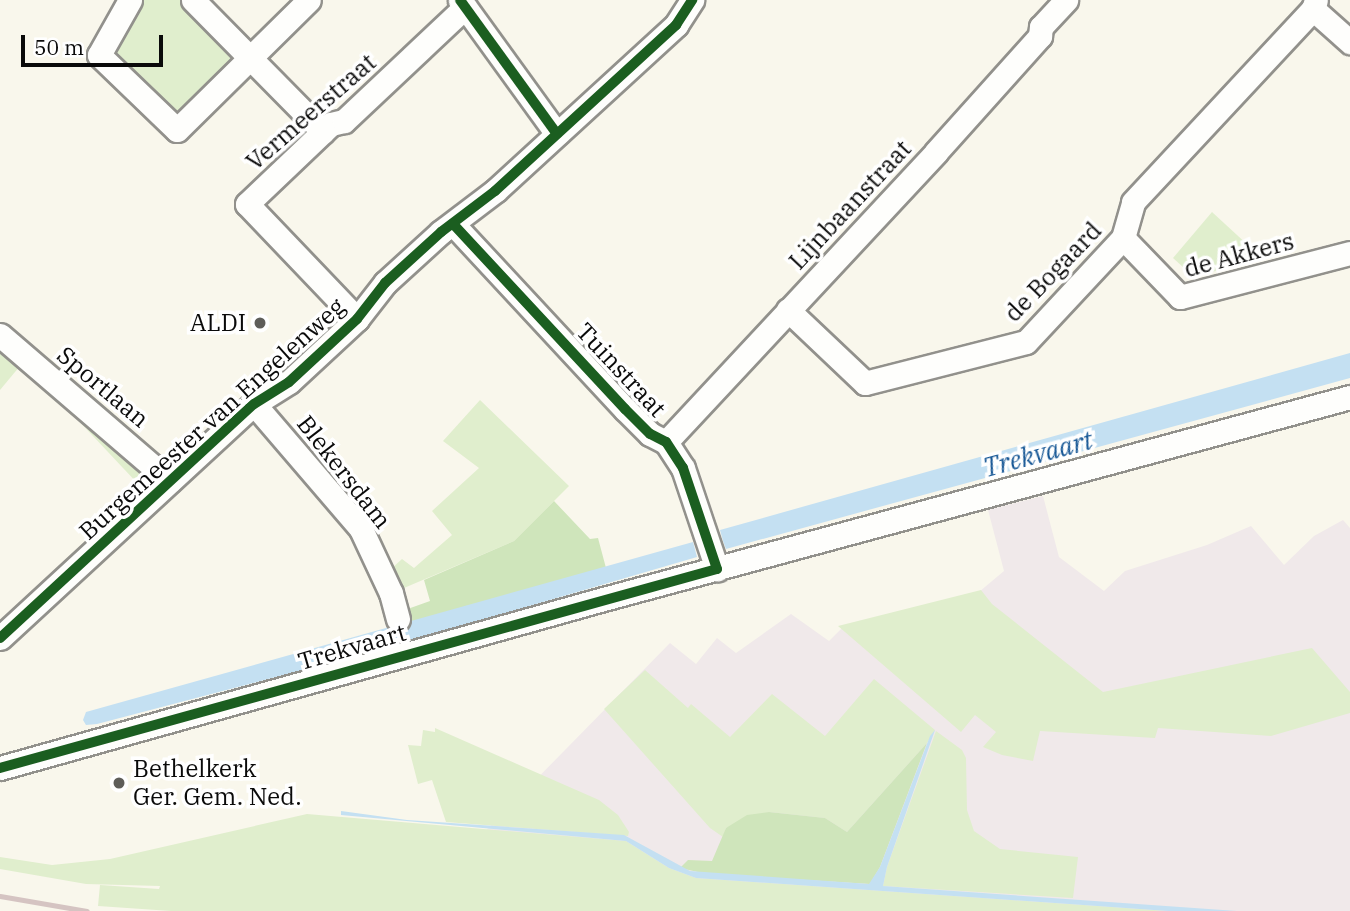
<!DOCTYPE html>
<html>
<head>
<meta charset="utf-8">
<style>
  body { margin:0 }
  #map { position:relative; width:1350px; height:911px; overflow:hidden; background:#f9f7ec; font-family:"IBM Plex Serif",serif }
  div>[style] { position:absolute }
  [style*='--x'] { left:calc(var(--x)*1px); top:calc(var(--y)*1px); width:calc(var(--w)*1px); rotate:calc(var(--a)*1deg) }
  .industrial>* { inset:0; background:#f0e9ea }
  .green>* { inset:0; background:#e0eecd }
  .forest>* { inset:0; background:#cfe5bb }
  .water>* { inset:0; background:#c4e0f2 }
  .roads { filter:drop-shadow(2px 0 #92918c) drop-shadow(-2px 0 #92918c) drop-shadow(0 2px #92918c) drop-shadow(0 -2px #92918c) }
  .minor>* { height:23px; margin:-11.5px; padding:0 11.5px; transform-origin:11.5px; border-radius:11.5px; background:#fefefc }
  .rail>* { height:5px; margin:-2.5px; padding:0 2.5px; transform-origin:2.5px; border-radius:2.5px; background:#d5c4c2 }
  .cycleway>* { height:10px; margin:-5px; padding:0 5px; transform-origin:5px; border-radius:5px; background:#1b5e20 }
  .dots>* { width:19px; height:19px; translate:-50% -50%; box-sizing:border-box; border:4px solid #fff; border-radius:50% }
  span { translate:-50% -50%; white-space:nowrap; text-align:center; line-height:1.15; -webkit-text-stroke:7px #fff; paint-order:stroke }
  .street-label { font-size:24px; color:#0a0a0a }
  .poi-label { font-size:24px; color:#0a0a0a }
  .right { translate:-100% -50%; text-align:right }
  .left { translate:0 -50%; text-align:left }
  .water-label { font-size:26px; color:#185896; font-style:italic }
  .scale { position:absolute; left:21px; top:35px; width:142px; height:32px; box-sizing:border-box; border:4px solid #0a0a0a; border-top:0; padding-left:9px; font-size:21px; line-height:24px; white-space:nowrap; color:#0a0a0a; -webkit-text-stroke:5px #fff; paint-order:stroke }
</style>
</head>
<body>
<div id="map">
  <div class="industrial">
    <i style="clip-path:polygon(1043px 496px,1059px 557px,1104px 591px,1125px 571px,1207px 545px,1251px 526px,1284px 565px,1314px 536px,1343px 520px,1350px 528px,1350px 911px,407px 911px,670px 643px,696px 664px,717px 638px,736px 653px,791px 614px,829px 641px,843px 627px,973px 597px,1004px 571px,988px 510px)"></i>
  </div>
  <div class="green">
    <i style="clip-path:polygon(138px 0,185px 0,187px 12px,205px 30px,214px 30px,238px 57px,179px 118px,110px 53px)"></i>
    <i style="clip-path:polygon(1212px 212px,1262px 258px,1194px 277px,1173px 258px)"></i>
    <i style="clip-path:polygon(0 348px,20px 366px,0 390px)"></i>
    <i style="clip-path:polygon(480px 400px,569px 486px,514px 541px,397px 591px,391px 569px,402px 559px,414px 568px,452px 535px,432px 511px,479px 468px,443px 441px)"></i>
    <i style="clip-path:polygon(81px 418px,144px 474px,139px 485px,77px 419px)"></i>
    <i style="clip-path:polygon(981px 590px,992px 604px,1103px 692px,1312px 648px,1350px 692px,1350px 713px,1271px 736px,1158px 728px,1155px 738px,1040px 731px,1033px 761px,1002px 755px,983px 747px,996px 732px,975px 715px,961px 732px,838px 626px)"></i>
    <i style="clip-path:polygon(645px 670px,688px 708px,691px 704px,730px 737px,772px 694px,825px 736px,874px 679px,935px 730px,927px 743px,847px 832px,825px 818px,769px 812px,726px 828px,723px 837px,710px 828px,604px 709px)"></i>
    <i style="clip-path:polygon(435px 728px,599px 800px,618px 815px,629px 832px,628px 836px,446px 822px,432px 780px,418px 784px,408px 745px,421px 746px,423px 730px,435px 732px)"></i>
    <i style="clip-path:polygon(936px 731px,962px 750px,966px 758px,967px 810px,974px 831px,1000px 849px,1078px 857px,1073px 898px,883px 886px,887px 867px)"></i>
    <i style="clip-path:polygon(307px 814px,626px 841px,669px 868px,696px 878px,1168px 911px,171px 911px,98px 906px,100px 885px,159px 889px,160px 886px,86px 884px,0 869px,0 857px,52px 865px,110px 859px)"></i>
  </div>
  <div class="forest">
    <i style="clip-path:polygon(554px 501px,590px 539px,598px 538px,606px 568px,404px 625px,402px 611px,430px 601px,424px 580px,514px 541px)"></i>
    <i style="clip-path:polygon(927px 743px,880px 867px,870px 884px,707px 874px,680px 868px,688px 860px,712px 861px,726px 828px,747px 815px,769px 812px,825px 818px,847px 832px)"></i>
  </div>
  <div class="water">
    <i style="clip-path:polygon(1350px 353px,1350px 378px,726px 549px,723px 541px,720px 530px)"></i>
    <i style="clip-path:polygon(693px 542px,697px 557px,379px 650px,97px 724px,86px 725px,83px 720px,86px 712px)"></i>
    <i style="clip-path:polygon(935px 730px,887px 867px,883px 886px,1237px 911px,1168px 911px,696px 878px,669px 868px,626px 841px,341px 815px,341px 811px,407px 820px,624px 835px,690px 871px,869px 884px,880px 867px,930px 736px)"></i>
  </div>
  <div class="roads">
    <div class="minor">
      <i style="--x:130;--y:0;--w:63;--a:119.4"></i>
      <i style="--x:99;--y:55;--w:108;--a:43.9"></i>
      <i style="--x:177;--y:130;--w:185;--a:-44.6"></i>
      <i style="--x:193;--y:0;--w:185;--a:45.4"></i>
      <i style="--x:460;--y:0;--w:165;--a:54.1"></i>
      <i style="--x:1313;--y:9;--w:50;--a:41.7"></i>
      <i style="--x:453;--y:224;--w:253;--a:47.1"></i>
      <i style="--x:625;--y:409;--w:35;--a:45"></i>
      <i style="--x:650;--y:434;--w:18;--a:27"></i>
      <i style="--x:666;--y:442;--w:31;--a:57"></i>
      <i style="--x:683;--y:468;--w:107;--a:71.4"></i>
      <i style="--x:1123;--y:238;--w:82;--a:46"></i>
      <i style="--x:1180;--y:297;--w:176;--a:-14.5"></i>
      <i style="--x:788;--y:310;--w:106;--a:43.5"></i>
      <i style="--x:865;--y:383;--w:166;--a:-14.3"></i>
      <i style="--x:1026;--y:342;--w:142;--a:-47"></i>
      <i style="--x:1123;--y:238;--w:37;--a:-74"></i>
      <i style="--x:1133;--y:202;--w:264;--a:-47"></i>
      <i style="--x:1313;--y:9;--w:9;--a:-72"></i>
      <i style="--x:357;--y:319;--w:159;--a:-133.7"></i>
      <i style="--x:247;--y:204;--w:116;--a:-43.6"></i>
      <i style="--x:331;--y:124;--w:13;--a:-13"></i>
      <i style="--x:344;--y:121;--w:166;--a:-43.3"></i>
      <i style="--x:0;--y:335;--w:224;--a:40.7"></i>
      <i style="--x:254;--y:404;--w:165;--a:49.4"></i>
      <i style="--x:361;--y:529;--w:71;--a:64.9"></i>
      <i style="--x:391;--y:593;--w:27;--a:75"></i>
      <i style="--x:666;--y:442;--w:396;--a:-47"></i>
      <i style="--x:936;--y:152;--w:156;--a:-48.1"></i>
      <i style="--x:1040;--y:36;--w:9;--a:-84"></i>
      <i style="--x:1041;--y:27;--w:37;--a:-47"></i>
      <i style="--x:0;--y:638;--w:345;--a:-42.7"></i>
      <i style="--x:254;--y:404;--w:41;--a:-32.2"></i>
      <i style="--x:289;--y:382;--w:93;--a:-42.8"></i>
      <i style="--x:357;--y:319;--w:46;--a:-52.1"></i>
      <i style="--x:385;--y:283;--w:76;--a:-42.3"></i>
      <i style="--x:441;--y:232;--w:68;--a:-37.2"></i>
      <i style="--x:495;--y:191;--w:246;--a:-42.5"></i>
      <i style="--x:676;--y:25;--w:30;--a:-57"></i>
      <i style="--x:0;--y:768;--w:619;--a:-15.65"></i>
      <i style="--x:596;--y:601;--w:781;--a:-15.14"></i>
    </div>
  </div>
  <div class="rail">
    <i style="--x:0;--y:896;--w:88;--a:9.8"></i>
  </div>
  <div class="cycleway">
    <i style="--x:460;--y:0;--w:165;--a:54.1"></i>
    <i style="--x:0;--y:638;--w:345;--a:-42.7"></i>
    <i style="--x:254;--y:404;--w:41;--a:-32.2"></i>
    <i style="--x:289;--y:382;--w:93;--a:-42.8"></i>
    <i style="--x:357;--y:319;--w:46;--a:-52.1"></i>
    <i style="--x:385;--y:283;--w:76;--a:-42.3"></i>
    <i style="--x:441;--y:232;--w:68;--a:-37.2"></i>
    <i style="--x:495;--y:191;--w:246;--a:-42.5"></i>
    <i style="--x:676;--y:25;--w:30;--a:-57"></i>
    <i style="--x:0;--y:768;--w:744;--a:-15.51"></i>
    <i style="--x:717;--y:569;--w:107;--a:-108.6"></i>
    <i style="--x:683;--y:468;--w:31;--a:-123"></i>
    <i style="--x:666;--y:442;--w:18;--a:-153"></i>
    <i style="--x:650;--y:434;--w:35;--a:-135"></i>
    <i style="--x:625;--y:409;--w:253;--a:-132.9"></i>
  </div>
  <div class="dots">
    <i style="left:260px;top:323px;background:#5e5d59"></i>
    <i style="left:119px;top:783px;background:#5e5d59"></i>
  </div>
  <div class="street-label">
    <span style="left:311px;top:112px;rotate:-41deg">Vermeerstraat</span>
    <span style="left:850px;top:205px;rotate:-47deg">Lijnbaanstraat</span>
    <span style="left:1239px;top:255px;rotate:-15deg">de Akkers</span>
    <span style="left:1053px;top:272px;rotate:-46deg">de Bogaard</span>
    <span style="left:621px;top:370px;rotate:47deg">Tuinstraat</span>
    <span style="left:103px;top:387px;rotate:40deg">Sportlaan</span>
    <span style="left:212px;top:419px;rotate:-42deg">Burgemeester van Engelenweg</span>
    <span style="left:344px;top:472px;rotate:52deg">Blekersdam</span>
    <span style="left:352px;top:647px;rotate:-16deg">Trekvaart</span>
  </div>
  <div class="poi-label">
    <span class="right" style="left:246px;top:323px">ALDI</span>
    <span class="left" style="left:133px;top:783px">Bethelkerk<br>Ger. Gem. Ned.</span>
  </div>
  <div class="water-label">
    <span style="left:1038px;top:454px;rotate:-15deg">Trekvaart</span>
  </div>
  <div class="scale">50 m</div>
</div>
</body>
</html>
